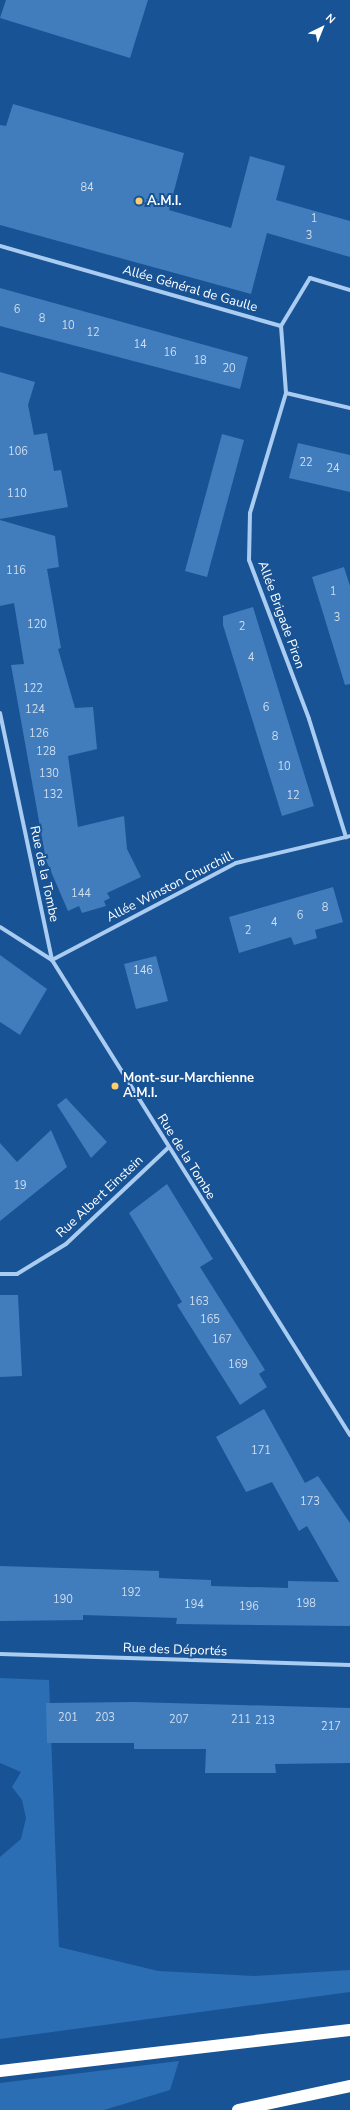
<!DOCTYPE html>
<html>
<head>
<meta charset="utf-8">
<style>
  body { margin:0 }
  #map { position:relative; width:350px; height:2110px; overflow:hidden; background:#185395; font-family:"Nunito Sans",sans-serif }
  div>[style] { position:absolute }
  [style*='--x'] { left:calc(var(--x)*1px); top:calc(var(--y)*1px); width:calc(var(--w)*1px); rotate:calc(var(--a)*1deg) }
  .green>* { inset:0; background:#2b6eb4 }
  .building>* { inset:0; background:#417dbd }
  .street>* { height:4px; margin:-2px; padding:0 2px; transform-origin:2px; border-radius:2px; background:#aaccf1 }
  .highway>* { height:12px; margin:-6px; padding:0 6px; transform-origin:6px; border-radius:6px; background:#fff }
  .dots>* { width:11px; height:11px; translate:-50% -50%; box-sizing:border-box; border:2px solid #185395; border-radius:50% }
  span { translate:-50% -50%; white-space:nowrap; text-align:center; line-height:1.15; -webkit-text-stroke:4px #185395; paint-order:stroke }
  .number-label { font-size:11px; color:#d0deee }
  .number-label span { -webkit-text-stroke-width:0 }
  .poi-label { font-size:13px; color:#fff; font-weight:700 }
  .left { translate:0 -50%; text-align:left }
  .street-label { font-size:13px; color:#fff }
  .north { position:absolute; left:302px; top:8px; width:40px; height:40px; -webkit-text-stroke:3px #185395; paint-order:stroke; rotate:43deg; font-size:11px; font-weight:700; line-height:16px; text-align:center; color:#fff }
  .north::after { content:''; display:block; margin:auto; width:14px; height:18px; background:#fff; clip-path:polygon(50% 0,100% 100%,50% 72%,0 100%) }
</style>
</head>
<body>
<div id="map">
  <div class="green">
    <i style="clip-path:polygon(0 1678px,49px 1680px,59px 1947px,158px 1971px,254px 1976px,350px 1970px,350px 1992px,0 2039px,0 1857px,21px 1839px,26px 1818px,22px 1800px,12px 1787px,21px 1772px,0 1763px)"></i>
    <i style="clip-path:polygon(179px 2061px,170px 2090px,104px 2110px,0 2110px,0 2083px)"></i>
  </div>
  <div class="building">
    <i style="clip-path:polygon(6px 0,148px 0,130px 58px,0 18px)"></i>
    <i style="clip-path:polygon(13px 104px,184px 153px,169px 210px,231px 228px,250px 156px,285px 166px,276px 200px,350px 221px,350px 257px,267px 233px,251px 294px,0 225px,0 125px,6px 126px)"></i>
    <i style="clip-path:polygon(0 288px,248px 357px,240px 389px,0 326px)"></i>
    <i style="clip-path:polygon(0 372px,35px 382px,28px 405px,34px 435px,47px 433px,54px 471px,61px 470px,68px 507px,0 519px)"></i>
    <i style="clip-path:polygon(222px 434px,244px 440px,207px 577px,185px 571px)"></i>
    <i style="clip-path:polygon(298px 443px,350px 455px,350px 492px,289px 478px)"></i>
    <i style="clip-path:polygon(0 520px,55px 536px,59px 567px,47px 569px,61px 648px,58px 649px,75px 708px,93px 707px,97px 749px,68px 756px,78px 827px,124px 816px,127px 849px,141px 877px,107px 893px,110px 898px,104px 901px,106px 906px,82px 913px,79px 906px,68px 911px,46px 860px,11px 665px,24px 664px,14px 603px,0 606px)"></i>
    <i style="clip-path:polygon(344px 567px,350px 586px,350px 684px,345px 685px,312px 577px)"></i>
    <i style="clip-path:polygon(253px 607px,314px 806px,282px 816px,223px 625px,223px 616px)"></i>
    <i style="clip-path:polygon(333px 887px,343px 922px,315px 930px,317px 938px,294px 945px,291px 937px,239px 953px,229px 917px)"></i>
    <i style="clip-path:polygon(0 955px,47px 989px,20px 1035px,0 1022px)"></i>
    <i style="clip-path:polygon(156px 956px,168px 1001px,136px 1009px,124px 964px)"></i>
    <i style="clip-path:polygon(66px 1098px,107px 1142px,91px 1158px,57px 1105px)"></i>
    <i style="clip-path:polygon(51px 1130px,67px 1167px,0 1221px,0 1143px,17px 1162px)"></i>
    <i style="clip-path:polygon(167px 1184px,213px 1259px,200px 1267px,265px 1370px,259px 1374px,267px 1387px,240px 1405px,177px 1305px,182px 1302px,129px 1213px)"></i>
    <i style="clip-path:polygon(0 1295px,18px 1295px,22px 1376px,0 1377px)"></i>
    <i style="clip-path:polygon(264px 1409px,305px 1483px,318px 1476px,350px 1523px,350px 1626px,176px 1624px,177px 1618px,83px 1615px,83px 1620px,0 1621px,0 1566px,159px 1571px,159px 1578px,211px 1580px,211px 1586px,288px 1588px,288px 1581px,339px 1582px,307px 1526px,299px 1531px,272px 1482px,246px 1492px,216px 1437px)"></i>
    <i style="clip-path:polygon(134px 1702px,350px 1708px,350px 1763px,275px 1764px,276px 1773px,205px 1773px,206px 1749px,134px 1749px,134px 1743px,47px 1743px,46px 1703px)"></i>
  </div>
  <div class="street">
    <i style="--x:0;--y:246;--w:292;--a:15.9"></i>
    <i style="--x:281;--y:326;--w:67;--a:85.7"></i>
    <i style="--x:286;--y:393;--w:125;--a:106.7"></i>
    <i style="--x:250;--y:513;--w:47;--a:91.2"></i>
    <i style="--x:249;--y:560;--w:170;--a:69.3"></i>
    <i style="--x:309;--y:719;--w:124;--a:72.6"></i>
    <i style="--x:281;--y:326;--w:56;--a:-58.9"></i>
    <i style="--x:310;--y:278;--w:42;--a:16.7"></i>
    <i style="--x:286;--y:393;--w:66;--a:13.2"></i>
    <i style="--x:0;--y:713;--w:252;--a:78.1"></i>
    <i style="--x:52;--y:960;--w:561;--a:57.9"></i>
    <i style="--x:0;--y:927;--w:62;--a:32.4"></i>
    <i style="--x:52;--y:960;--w:208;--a:-27.8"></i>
    <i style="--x:236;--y:863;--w:117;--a:-13.3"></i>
    <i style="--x:0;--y:1274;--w:17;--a:0"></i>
    <i style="--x:17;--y:1274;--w:57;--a:-31.5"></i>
    <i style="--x:66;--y:1244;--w:140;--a:-43.3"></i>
    <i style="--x:0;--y:1654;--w:350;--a:1.8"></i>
  </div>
  <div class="highway">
    <i style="--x:0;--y:2071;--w:352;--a:-6.7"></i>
    <i style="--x:238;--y:2110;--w:115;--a:-12.1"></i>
  </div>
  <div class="dots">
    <i style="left:139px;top:201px;background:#ffce69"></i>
    <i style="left:115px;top:1086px;background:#ffce69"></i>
  </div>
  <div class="number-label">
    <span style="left:87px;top:188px">84</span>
    <span style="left:314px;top:219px">1</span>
    <span style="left:309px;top:236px">3</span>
    <span style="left:17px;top:310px">6</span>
    <span style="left:42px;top:319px">8</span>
    <span style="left:68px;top:326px">10</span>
    <span style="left:93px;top:333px">12</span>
    <span style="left:140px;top:345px">14</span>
    <span style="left:170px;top:353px">16</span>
    <span style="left:200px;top:361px">18</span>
    <span style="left:229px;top:369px">20</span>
    <span style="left:18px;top:452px">106</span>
    <span style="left:306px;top:463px">22</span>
    <span style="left:333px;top:469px">24</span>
    <span style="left:17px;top:494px">110</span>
    <span style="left:16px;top:571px">116</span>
    <span style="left:333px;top:592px">1</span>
    <span style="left:337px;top:618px">3</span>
    <span style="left:37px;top:625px">120</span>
    <span style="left:242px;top:627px">2</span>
    <span style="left:251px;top:658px">4</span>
    <span style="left:33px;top:689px">122</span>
    <span style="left:266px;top:708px">6</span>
    <span style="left:35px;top:710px">124</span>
    <span style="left:39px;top:734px">126</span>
    <span style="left:275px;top:737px">8</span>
    <span style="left:46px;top:752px">128</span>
    <span style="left:284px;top:767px">10</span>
    <span style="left:49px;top:774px">130</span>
    <span style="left:53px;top:795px">132</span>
    <span style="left:293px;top:796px">12</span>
    <span style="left:81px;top:894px">144</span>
    <span style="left:325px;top:908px">8</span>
    <span style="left:300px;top:916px">6</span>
    <span style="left:274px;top:923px">4</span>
    <span style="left:248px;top:931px">2</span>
    <span style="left:143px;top:971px">146</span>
    <span style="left:20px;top:1186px">19</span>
    <span style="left:199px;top:1302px">163</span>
    <span style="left:210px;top:1320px">165</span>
    <span style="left:222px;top:1340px">167</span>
    <span style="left:238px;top:1365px">169</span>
    <span style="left:261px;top:1451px">171</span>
    <span style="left:310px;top:1502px">173</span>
    <span style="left:131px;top:1593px">192</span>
    <span style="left:63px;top:1600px">190</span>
    <span style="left:306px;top:1604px">198</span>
    <span style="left:194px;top:1605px">194</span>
    <span style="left:249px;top:1607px">196</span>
    <span style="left:68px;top:1718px">201</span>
    <span style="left:105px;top:1718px">203</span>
    <span style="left:179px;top:1720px">207</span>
    <span style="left:241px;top:1720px">211</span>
    <span style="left:265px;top:1721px">213</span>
    <span style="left:331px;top:1727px">217</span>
  </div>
  <div class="poi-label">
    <span class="left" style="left:147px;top:201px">A.M.I.</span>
    <span class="left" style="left:123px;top:1086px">Mont-sur-Marchienne<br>A.M.I.</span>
  </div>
  <div class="street-label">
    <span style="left:190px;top:289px;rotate:16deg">Allée Général de Gaulle</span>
    <span style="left:281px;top:615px;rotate:70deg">Allée Brigade Piron</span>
    <span style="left:44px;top:874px;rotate:78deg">Rue de la Tombe</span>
    <span style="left:170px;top:887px;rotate:-27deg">Allée Winston Churchill</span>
    <span style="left:186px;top:1157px;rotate:58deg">Rue de la Tombe</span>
    <span style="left:100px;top:1197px;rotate:-43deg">Rue Albert Einstein</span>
    <span style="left:175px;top:1650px;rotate:2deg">Rue des Déportés</span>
  </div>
  <div class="north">N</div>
</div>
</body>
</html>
